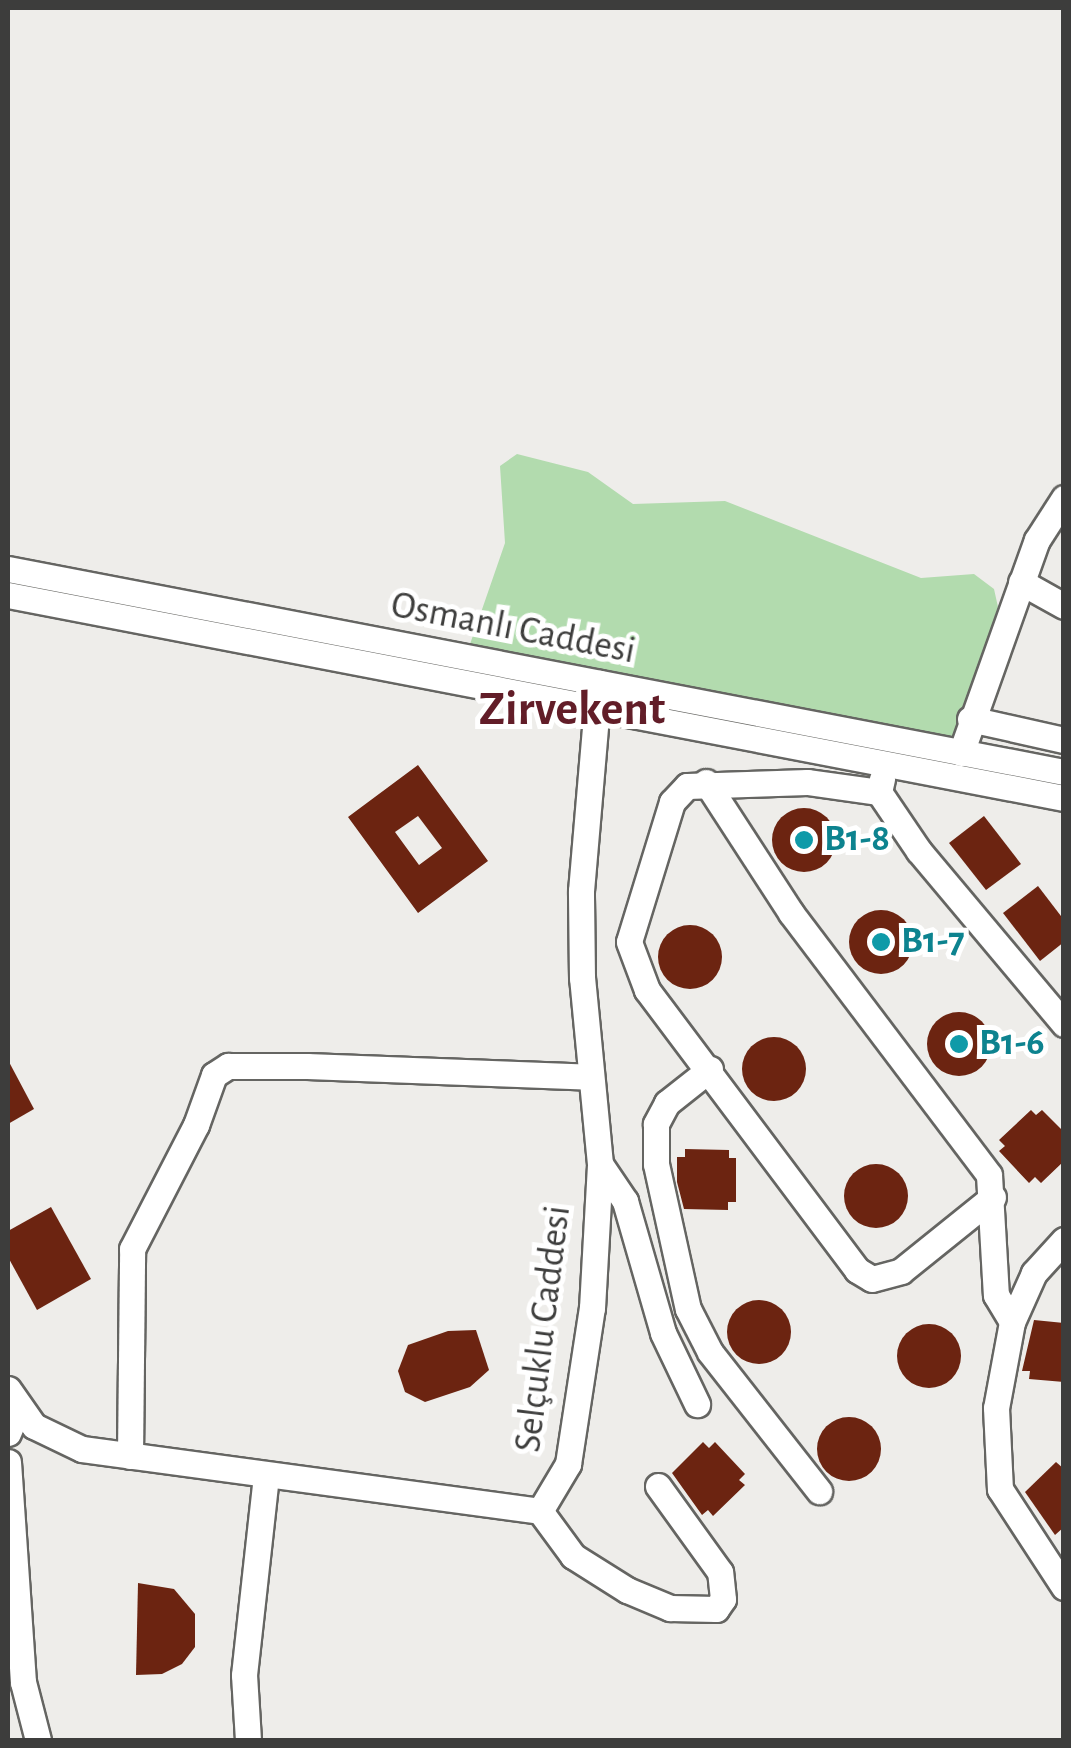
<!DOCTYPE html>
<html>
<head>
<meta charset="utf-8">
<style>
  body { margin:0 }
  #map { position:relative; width:1071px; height:1748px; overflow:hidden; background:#eeedea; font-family:"Alegreya Sans",sans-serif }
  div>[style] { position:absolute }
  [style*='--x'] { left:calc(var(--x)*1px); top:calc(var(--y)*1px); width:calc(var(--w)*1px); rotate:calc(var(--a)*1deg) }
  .green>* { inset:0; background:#b2dbae }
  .building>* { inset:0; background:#6c2411 }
  .round { border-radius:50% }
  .roads { filter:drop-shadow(2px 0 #656562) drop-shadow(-2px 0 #656562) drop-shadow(0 2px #656562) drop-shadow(0 -2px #656562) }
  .minor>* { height:25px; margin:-12.5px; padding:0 12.5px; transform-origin:12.5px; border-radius:12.5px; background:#fff }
  .dots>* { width:28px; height:28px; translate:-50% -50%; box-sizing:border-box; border:5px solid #fff; border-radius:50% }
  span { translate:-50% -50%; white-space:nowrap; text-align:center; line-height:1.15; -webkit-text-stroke:10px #fff; paint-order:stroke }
  .street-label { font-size:38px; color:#3d3d3c }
  .culture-label { font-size:38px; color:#0d838f; font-weight:700 }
  .left { translate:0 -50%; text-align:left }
  .district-label { font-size:48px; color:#621d28; font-weight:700 }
  .frame { position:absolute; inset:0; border:10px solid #3d3d3c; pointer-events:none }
</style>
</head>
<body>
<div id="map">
  <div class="green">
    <i style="clip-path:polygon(517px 454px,588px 472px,633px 504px,725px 501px,921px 578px,974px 574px,994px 589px,998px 607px,953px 740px,469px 647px,505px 543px,500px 466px)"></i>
  </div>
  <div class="building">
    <i style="clip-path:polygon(evenodd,418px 765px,488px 861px,418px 913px,348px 817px,418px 765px,418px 816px,442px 848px,419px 865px,395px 832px,418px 816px)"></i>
    <i class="round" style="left:772px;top:808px;width:64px;height:64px"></i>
    <i style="clip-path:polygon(984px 816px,1021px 864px,986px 890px,949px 843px)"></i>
    <i style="clip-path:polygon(1038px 886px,1064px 920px,1064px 942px,1040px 961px,1003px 913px)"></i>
    <i class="round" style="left:849px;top:910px;width:64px;height:64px"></i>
    <i class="round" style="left:658px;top:925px;width:64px;height:64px"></i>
    <i class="round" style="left:927px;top:1012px;width:64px;height:64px"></i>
    <i class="round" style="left:742px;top:1037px;width:64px;height:64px"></i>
    <i style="clip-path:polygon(8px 1060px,34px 1109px,8px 1124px)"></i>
    <i style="clip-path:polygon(1031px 1110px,1036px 1115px,1042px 1110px,1064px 1132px,1064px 1161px,1041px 1183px,1035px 1177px,1029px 1183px,999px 1151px,1005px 1146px,999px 1140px)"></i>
    <i style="clip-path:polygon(685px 1149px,729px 1150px,729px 1158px,736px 1158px,736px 1202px,728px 1202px,728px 1210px,684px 1209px,677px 1182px,677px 1157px,685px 1157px)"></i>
    <i class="round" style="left:844px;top:1164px;width:64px;height:64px"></i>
    <i style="clip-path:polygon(51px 1207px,91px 1279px,37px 1310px,8px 1257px,8px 1231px)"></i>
    <i class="round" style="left:727px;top:1300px;width:64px;height:64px"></i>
    <i style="clip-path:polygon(1034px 1320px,1064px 1323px,1064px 1382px,1029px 1379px,1030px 1371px,1022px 1371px)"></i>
    <i class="round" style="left:897px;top:1324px;width:64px;height:64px"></i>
    <i style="clip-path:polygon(476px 1330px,489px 1370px,470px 1387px,425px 1402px,405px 1392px,398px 1371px,408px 1345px,448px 1331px)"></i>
    <i class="round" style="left:817px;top:1417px;width:64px;height:64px"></i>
    <i style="clip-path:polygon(703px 1442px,709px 1448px,715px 1442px,745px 1474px,739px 1480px,745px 1485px,713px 1516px,708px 1510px,702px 1515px,672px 1473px)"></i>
    <i style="clip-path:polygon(1056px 1462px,1064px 1469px,1064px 1527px,1055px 1535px,1025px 1492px)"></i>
    <i style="clip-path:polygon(138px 1583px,174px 1589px,195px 1614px,195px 1647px,182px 1664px,162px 1674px,136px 1675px)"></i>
  </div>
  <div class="roads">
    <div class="minor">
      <i style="--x:8;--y:569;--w:1075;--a:10.88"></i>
      <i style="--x:1021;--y:582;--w:49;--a:29.2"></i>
      <i style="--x:8;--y:595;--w:1075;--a:10.88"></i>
      <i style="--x:970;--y:719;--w:96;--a:12.6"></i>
      <i style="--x:961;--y:753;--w:226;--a:-70.4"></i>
      <i style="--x:1037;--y:540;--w:50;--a:-57.3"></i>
      <i style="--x:882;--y:779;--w:13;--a:103"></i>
      <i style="--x:879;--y:792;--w:71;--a:55.9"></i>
      <i style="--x:919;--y:851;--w:226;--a:50"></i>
      <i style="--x:706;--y:782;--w:156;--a:57"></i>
      <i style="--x:791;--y:913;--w:328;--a:52.9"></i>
      <i style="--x:989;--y:1175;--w:120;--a:86.7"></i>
      <i style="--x:996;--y:1295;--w:31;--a:59"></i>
      <i style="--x:879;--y:792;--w:73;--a:-172.1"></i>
      <i style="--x:807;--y:782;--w:120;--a:178.1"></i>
      <i style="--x:687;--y:786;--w:22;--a:133"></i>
      <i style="--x:672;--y:802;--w:146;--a:107.1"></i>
      <i style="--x:629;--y:942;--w:51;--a:69.4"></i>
      <i style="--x:647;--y:990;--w:350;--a:53.1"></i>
      <i style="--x:857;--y:1270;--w:17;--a:31"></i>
      <i style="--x:872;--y:1279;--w:30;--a:-15"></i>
      <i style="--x:901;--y:1271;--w:118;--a:-38.8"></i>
      <i style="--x:710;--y:1069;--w:55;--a:141.7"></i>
      <i style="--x:667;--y:1103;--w:24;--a:118"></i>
      <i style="--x:656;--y:1124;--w:40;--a:90"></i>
      <i style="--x:656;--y:1164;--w:148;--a:77.6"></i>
      <i style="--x:688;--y:1309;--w:48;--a:62.9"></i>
      <i style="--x:710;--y:1352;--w:177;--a:51.9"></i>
      <i style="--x:600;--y:1164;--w:45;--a:56"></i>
      <i style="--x:625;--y:1201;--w:137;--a:73.9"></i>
      <i style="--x:663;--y:1333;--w:79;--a:64.4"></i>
      <i style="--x:1064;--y:1240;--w:45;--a:132.3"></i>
      <i style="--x:1034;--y:1273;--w:54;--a:114.2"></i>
      <i style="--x:1012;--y:1322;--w:87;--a:100.5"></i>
      <i style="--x:996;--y:1408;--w:81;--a:87.2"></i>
      <i style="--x:1000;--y:1489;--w:117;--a:56.9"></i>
      <i style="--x:8;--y:1389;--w:45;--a:54.9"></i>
      <i style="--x:34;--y:1426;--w:53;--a:25.6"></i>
      <i style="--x:82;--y:1449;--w:462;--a:7.7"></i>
      <i style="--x:540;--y:1511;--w:55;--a:-59.2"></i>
      <i style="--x:568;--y:1464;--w:158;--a:-81.3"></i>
      <i style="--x:592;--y:1308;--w:144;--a:-86.8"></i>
      <i style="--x:600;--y:1164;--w:187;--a:-95.5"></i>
      <i style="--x:582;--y:978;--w:87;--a:-90.7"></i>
      <i style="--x:581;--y:891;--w:209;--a:-85.1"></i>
      <i style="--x:8;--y:1433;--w:28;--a:-67"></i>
      <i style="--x:130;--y:1456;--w:207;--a:-89.4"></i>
      <i style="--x:132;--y:1249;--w:140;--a:-62.7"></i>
      <i style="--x:196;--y:1125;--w:53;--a:-70.2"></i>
      <i style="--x:214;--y:1075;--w:17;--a:-33"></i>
      <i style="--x:228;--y:1066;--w:79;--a:0"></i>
      <i style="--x:307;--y:1066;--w:283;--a:2.2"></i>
      <i style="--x:8;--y:1462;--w:221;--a:86.1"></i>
      <i style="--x:23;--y:1682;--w:60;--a:75.5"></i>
      <i style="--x:540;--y:1511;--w:56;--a:53.7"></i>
      <i style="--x:573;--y:1556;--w:64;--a:32.2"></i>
      <i style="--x:627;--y:1590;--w:47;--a:22.7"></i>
      <i style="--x:670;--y:1608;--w:46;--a:1.2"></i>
      <i style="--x:716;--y:1609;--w:12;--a:-55"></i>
      <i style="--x:723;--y:1599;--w:27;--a:-96"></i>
      <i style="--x:720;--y:1572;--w:106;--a:-125.8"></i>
      <i style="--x:248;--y:1740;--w:65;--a:-93.5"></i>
      <i style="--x:244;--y:1675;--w:200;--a:-83.7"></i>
    </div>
  </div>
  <div class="dots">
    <i style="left:804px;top:840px;background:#0f9aa8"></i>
    <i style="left:881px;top:942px;background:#0f9aa8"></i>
    <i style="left:959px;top:1044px;background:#0f9aa8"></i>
  </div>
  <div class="street-label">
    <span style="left:513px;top:629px;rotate:11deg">Osmanlı Caddesi</span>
    <span style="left:544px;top:1329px;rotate:-83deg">Selçuklu Caddesi</span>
  </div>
  <div class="culture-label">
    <span class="left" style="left:824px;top:840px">B1-8</span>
    <span class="left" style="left:901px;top:942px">B1-7</span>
    <span class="left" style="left:979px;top:1044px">B1-6</span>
  </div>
  <div class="district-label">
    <span style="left:572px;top:711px">Zirvekent</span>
  </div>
  <div class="frame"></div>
</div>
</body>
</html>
